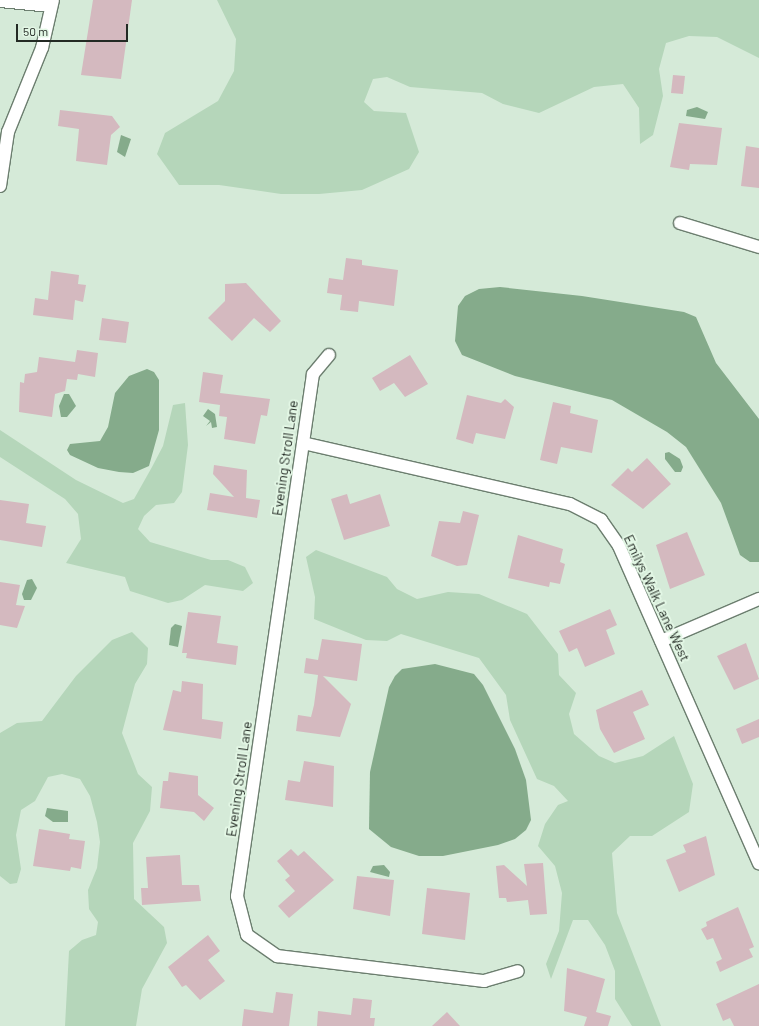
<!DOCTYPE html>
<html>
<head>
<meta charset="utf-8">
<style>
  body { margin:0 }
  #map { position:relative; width:759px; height:1026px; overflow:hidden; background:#d5ead8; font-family:Barlow,sans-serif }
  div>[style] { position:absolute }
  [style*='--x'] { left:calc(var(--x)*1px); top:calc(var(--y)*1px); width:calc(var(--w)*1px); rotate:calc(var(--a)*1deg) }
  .green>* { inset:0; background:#b5d6ba }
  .water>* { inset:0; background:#85ab8b }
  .building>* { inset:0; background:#d4b9bf }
  .roads { filter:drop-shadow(1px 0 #6c7e6f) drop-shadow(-1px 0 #6c7e6f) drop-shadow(0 1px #6c7e6f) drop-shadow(0 -1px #6c7e6f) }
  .minor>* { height:12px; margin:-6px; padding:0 6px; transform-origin:6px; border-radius:6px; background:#fff }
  span { translate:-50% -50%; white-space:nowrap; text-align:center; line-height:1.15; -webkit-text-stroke:4px #e3f7e5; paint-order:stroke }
  .street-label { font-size:14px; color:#232a24 }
  .scale { position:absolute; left:16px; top:24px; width:112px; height:18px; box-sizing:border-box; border:2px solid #232a24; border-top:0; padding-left:5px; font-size:12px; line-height:14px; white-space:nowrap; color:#232a24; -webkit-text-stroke:3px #e3f7e5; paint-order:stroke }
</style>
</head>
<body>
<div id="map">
  <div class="green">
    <i style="clip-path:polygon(217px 0,759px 0,759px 58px,717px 37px,689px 36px,666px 43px,659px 69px,663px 96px,653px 135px,640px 144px,639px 108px,623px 84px,594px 87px,539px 113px,503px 104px,482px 93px,410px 87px,387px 77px,373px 79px,364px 102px,374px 111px,406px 113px,419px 152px,409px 169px,362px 190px,319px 194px,281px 194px,219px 185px,179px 185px,157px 154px,165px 133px,218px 101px,234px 71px,236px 39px)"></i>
    <i style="clip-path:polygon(185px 403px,188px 445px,182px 492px,174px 503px,156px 505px,144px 516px,138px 529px,150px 542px,211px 560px,228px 560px,245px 567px,253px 583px,243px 591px,205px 585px,182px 600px,168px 603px,130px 591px,125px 577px,66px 563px,81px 539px,78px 514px,65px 499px,0 457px,0 430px,76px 480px,123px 503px,134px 499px,152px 467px,163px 446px,173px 405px)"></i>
    <i style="clip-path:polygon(316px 550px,387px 577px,397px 589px,417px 599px,448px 592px,479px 594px,527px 614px,558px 654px,559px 675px,576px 693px,569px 714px,574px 734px,599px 756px,615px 763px,643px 756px,674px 736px,693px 784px,689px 812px,652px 836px,630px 836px,612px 853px,617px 913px,661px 1026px,632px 1026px,615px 999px,615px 971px,605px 945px,588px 920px,573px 920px,551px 979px,546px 964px,559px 931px,562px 893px,555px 866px,538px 846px,545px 824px,558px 805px,568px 801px,554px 786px,537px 779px,510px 720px,506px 695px,479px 658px,401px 634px,387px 641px,366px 640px,314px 619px,315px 597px,306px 557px)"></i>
    <i style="clip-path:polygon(132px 632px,148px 648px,147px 664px,135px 684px,122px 733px,138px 774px,152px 787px,150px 811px,133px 843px,134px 899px,164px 927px,167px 943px,142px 989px,136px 1026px,65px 1026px,69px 951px,82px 940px,96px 935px,98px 922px,89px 909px,88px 890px,97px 868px,100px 842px,97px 822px,90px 796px,80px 779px,62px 774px,48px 777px,35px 801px,21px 810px,16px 835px,21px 869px,17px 883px,10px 884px,0 876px,0 733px,17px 723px,42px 721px,76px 676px,112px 640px)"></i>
  </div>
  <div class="water">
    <i style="clip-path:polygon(697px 107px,708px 112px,705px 119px,686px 116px,687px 110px)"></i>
    <i style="clip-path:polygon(121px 135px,131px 139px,125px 157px,117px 152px)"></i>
    <i style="clip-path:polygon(500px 287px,582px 296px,684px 312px,696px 317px,716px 363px,759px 419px,759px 562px,750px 562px,740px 555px,721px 503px,686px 447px,667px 432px,612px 400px,515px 376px,462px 355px,455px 341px,458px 306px,465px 296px,479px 289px)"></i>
    <i style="clip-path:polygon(147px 369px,154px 372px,159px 380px,159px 430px,149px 466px,133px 473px,119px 472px,98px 468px,70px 455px,67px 450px,70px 444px,100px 441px,108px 427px,115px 393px,129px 376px)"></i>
    <i style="clip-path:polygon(64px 394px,69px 394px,76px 406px,67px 417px,61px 417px,59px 406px)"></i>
    <i style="clip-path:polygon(208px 409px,215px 414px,217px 427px,212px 428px,211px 422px,206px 426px,210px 421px,203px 416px)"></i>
    <i style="clip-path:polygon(669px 452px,680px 459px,683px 467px,681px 472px,675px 472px,665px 459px,665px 453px)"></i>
    <i style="clip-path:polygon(32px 579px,37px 588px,31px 600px,24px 600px,22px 594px,27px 580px)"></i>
    <i style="clip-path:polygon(175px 624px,182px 626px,178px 647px,169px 645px,171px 628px)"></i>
    <i style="clip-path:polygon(435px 664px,474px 674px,483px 685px,515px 749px,526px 780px,531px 820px,526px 830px,515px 839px,498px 845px,443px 856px,419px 856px,391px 847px,369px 829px,370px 772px,389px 687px,395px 676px,402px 669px)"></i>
    <i style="clip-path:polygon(47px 808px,68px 811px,68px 822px,53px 822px,45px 816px)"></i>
    <i style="clip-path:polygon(384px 865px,390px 872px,389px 877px,370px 872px,373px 866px)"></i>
  </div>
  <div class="building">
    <i style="clip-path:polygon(93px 0,132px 0,121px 79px,81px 75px)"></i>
    <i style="clip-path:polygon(673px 75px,685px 76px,683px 94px,671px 93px)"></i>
    <i style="clip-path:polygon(60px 110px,112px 116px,120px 127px,111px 135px,107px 165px,76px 161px,79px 129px,58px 126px)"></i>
    <i style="clip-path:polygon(679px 123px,722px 128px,717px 165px,690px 164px,689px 170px,670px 167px)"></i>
    <i style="clip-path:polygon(746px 146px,759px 148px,759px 188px,741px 186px)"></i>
    <i style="clip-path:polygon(346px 258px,362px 260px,362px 265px,398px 270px,394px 306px,359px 301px,358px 312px,340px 310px,342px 295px,327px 293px,329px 278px,343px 280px)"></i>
    <i style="clip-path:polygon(51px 271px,79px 275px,78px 284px,86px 285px,83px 302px,75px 300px,73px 320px,33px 315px,35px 298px,48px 300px)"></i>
    <i style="clip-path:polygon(246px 283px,281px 321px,270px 332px,254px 318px,232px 341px,208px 318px,225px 301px,225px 284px)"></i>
    <i style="clip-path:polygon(102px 318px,129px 322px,126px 343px,99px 340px)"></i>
    <i style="clip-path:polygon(77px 350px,98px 353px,95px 377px,78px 374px,77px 380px,67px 379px,65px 391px,55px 394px,52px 417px,19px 412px,20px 382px,24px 383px,25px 374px,37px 372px,39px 357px,75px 362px)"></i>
    <i style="clip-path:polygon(410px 355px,428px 384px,405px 397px,394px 383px,380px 391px,372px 378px)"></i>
    <i style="clip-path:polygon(203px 372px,223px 375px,220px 393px,270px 399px,267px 416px,261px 415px,255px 444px,224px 439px,227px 417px,219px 416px,220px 405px,199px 402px)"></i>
    <i style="clip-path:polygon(467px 395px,501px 403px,505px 399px,514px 407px,505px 439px,476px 433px,473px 444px,456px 439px)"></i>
    <i style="clip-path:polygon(553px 402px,571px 406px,570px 413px,598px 420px,592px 453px,561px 447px,557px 464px,540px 460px)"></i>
    <i style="clip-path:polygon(647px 458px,671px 484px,643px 509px,611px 485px,628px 468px,632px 472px)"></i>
    <i style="clip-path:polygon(214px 465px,247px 470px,246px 498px,260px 500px,257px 518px,207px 510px,210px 493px,234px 497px,213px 474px)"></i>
    <i style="clip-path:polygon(347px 494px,350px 504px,380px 494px,390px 526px,344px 540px,331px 499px)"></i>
    <i style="clip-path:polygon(0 500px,29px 504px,26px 523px,46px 526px,42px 547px,0 540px)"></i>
    <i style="clip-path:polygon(463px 511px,479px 515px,467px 565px,457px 566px,431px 556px,439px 521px,460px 523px)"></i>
    <i style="clip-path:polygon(687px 532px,705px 575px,670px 589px,656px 545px)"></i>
    <i style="clip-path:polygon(518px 535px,563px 549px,560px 562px,565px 564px,560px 584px,550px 582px,549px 587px,508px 578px)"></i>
    <i style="clip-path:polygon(0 582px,20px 585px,16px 605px,25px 606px,17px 628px,0 625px)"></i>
    <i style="clip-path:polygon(610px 609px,617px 625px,606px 630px,615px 654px,585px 667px,577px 648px,569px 652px,559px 631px)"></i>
    <i style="clip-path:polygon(188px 612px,221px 616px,217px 643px,238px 646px,236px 665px,186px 658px,187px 653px,182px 653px)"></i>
    <i style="clip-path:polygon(322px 639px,362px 644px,357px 681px,323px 676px,351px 704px,340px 737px,296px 731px,298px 715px,311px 717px,314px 705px,318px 675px,304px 673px,306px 658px,318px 660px)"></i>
    <i style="clip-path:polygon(746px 643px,759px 679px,734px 690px,717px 656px)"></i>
    <i style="clip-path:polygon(182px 681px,203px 684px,202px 719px,223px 722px,221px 739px,163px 730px,173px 690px,181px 692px)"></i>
    <i style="clip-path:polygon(642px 690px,649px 705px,633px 712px,645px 739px,614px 753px,600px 729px,596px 710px)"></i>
    <i style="clip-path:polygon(759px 719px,759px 737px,742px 744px,736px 729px)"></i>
    <i style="clip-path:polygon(304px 761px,334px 766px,333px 807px,285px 800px,288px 780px,300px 782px)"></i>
    <i style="clip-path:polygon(169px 772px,198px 776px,198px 795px,214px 808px,204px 821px,194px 812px,160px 808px,163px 781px,168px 781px)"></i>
    <i style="clip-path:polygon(39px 829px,70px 834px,69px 839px,85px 841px,81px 869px,71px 867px,70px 871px,33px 866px)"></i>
    <i style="clip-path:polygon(706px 836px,715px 875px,679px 892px,666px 860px,686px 852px,683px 845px)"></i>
    <i style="clip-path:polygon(291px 849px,298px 856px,304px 851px,334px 880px,289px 918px,278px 906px,295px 891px,285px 880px,290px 876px,277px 861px)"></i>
    <i style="clip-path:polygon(180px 855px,182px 885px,199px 885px,201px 901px,142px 905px,141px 888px,148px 888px,146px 857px)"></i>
    <i style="clip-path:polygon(543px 863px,547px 914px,530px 915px,528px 900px,507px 902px,506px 898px,499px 898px,496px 866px,504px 865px,527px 886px,524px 864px)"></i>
    <i style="clip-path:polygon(357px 876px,394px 880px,390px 916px,353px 909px)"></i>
    <i style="clip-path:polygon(427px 888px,470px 893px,465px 940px,422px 934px)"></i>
    <i style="clip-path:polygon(738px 907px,754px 947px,749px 949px,753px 957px,720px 972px,716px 962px,722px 959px,713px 938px,707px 940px,701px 929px,707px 926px,706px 922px)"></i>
    <i style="clip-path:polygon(208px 935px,220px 951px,208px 960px,225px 981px,200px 1000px,186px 985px,182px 987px,168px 967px)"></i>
    <i style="clip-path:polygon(567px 968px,605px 979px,596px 1012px,611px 1016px,608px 1026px,584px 1026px,587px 1017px,564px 1011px)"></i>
    <i style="clip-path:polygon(759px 984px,759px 1026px,734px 1026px,730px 1018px,723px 1021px,716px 1004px)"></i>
    <i style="clip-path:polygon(276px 992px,293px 994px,289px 1026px,242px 1026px,244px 1009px,273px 1013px)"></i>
    <i style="clip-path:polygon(353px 998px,372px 1000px,370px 1018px,375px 1018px,374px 1026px,317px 1026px,318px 1011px,351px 1015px)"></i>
    <i style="clip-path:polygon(447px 1012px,460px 1026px,432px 1026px)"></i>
  </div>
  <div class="roads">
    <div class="minor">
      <i style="--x:0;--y:1;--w:51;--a:5.6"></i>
      <i style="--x:0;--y:186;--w:55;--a:-81.6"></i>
      <i style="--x:8;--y:132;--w:91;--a:-68"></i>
      <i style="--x:42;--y:48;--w:49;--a:-77.1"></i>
      <i style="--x:680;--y:223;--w:83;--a:16.9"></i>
      <i style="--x:329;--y:355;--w:25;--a:130"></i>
      <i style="--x:313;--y:374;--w:528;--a:98.28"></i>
      <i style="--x:237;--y:896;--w:40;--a:75.6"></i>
      <i style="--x:247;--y:935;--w:37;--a:35"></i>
      <i style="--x:277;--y:956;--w:209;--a:6.9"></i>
      <i style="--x:484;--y:981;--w:35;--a:-16"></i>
      <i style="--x:303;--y:443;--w:274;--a:12.9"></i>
      <i style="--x:570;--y:504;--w:35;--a:27"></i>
      <i style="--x:601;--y:520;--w:32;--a:55"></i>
      <i style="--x:619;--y:546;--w:347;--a:66.2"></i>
      <i style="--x:661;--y:641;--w:107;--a:-23.2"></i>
    </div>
  </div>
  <div class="street-label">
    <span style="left:285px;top:458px;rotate:-82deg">Evening Stroll Lane</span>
    <span style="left:657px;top:598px;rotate:65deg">Emilys Walk Lane West</span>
    <span style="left:239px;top:779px;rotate:-82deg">Evening Stroll Lane</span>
  </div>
  <div class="scale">50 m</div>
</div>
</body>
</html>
